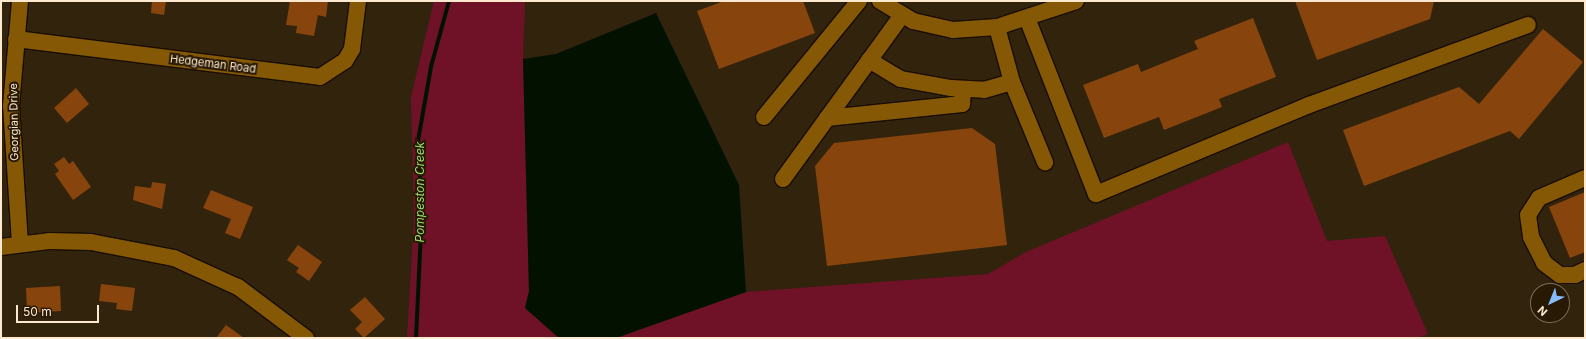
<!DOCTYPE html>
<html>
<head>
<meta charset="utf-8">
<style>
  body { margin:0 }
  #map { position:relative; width:1586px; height:339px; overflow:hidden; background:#32230d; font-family:Inter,sans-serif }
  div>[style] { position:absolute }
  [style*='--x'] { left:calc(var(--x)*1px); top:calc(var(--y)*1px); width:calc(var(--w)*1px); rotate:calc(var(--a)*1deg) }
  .green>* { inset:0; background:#6f1227 }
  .water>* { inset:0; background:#031200 }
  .stream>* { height:3.5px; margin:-1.75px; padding:0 1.75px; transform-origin:1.75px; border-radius:1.75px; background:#031200 }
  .building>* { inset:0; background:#87450d }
  .roads { filter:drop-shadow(1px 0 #190c00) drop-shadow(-1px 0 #190c00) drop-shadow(0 1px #190c00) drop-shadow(0 -1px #190c00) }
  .minor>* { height:16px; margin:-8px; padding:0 8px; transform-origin:8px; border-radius:8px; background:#845805 }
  span { translate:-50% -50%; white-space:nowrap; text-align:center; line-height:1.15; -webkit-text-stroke:4px #281904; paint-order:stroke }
  .street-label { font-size:11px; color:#fde9cf }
  .water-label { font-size:12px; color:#98df69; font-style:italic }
  .frame { position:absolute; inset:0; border:2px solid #fde9cf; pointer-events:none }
  .north { position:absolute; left:1530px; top:283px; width:40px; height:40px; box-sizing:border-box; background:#281904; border:1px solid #7d6c55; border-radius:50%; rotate:223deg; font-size:11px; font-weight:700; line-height:16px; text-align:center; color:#fde9cf }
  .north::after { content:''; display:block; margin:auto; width:14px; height:18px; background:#87bbfb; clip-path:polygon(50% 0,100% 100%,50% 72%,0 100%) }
  .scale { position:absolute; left:16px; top:305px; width:83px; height:18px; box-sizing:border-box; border:2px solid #fde9cf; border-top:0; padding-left:5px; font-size:12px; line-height:14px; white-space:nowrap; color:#fde9cf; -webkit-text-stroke:3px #281904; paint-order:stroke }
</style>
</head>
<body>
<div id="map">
  <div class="green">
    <i style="clip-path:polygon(434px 1px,525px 1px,523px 59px,529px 291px,525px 308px,559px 338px,407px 338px,414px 219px,411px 97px)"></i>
    <i style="clip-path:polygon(1288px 142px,1327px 241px,1385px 236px,1428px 334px,1417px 338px,616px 338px,746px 292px,988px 274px,1026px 252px)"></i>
  </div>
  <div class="water">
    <i style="clip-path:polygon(656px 13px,739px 185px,746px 292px,616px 338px,559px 338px,525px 308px,529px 291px,523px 59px,556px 54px)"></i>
  </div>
  <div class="stream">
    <i style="--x:416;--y:338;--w:126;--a:-87.3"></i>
    <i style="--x:422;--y:212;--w:71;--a:-93.2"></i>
    <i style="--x:418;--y:141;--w:75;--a:-80"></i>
    <i style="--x:431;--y:67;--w:68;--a:-74.7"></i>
  </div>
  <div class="building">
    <i style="clip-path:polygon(152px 1px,166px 1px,164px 15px,151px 13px)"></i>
    <i style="clip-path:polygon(290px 1px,328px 1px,326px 17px,318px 15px,314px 36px,296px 33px,297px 26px,286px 25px)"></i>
    <i style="clip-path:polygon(724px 1px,803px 1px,815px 33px,719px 69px,697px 11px)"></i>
    <i style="clip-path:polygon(1295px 1px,1434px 1px,1430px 19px,1317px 60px)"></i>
    <i style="clip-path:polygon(1253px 18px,1276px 77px,1219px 99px,1222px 107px,1164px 130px,1159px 117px,1104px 138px,1083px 85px,1138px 64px,1141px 72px,1198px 49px,1194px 41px)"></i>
    <i style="clip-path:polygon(1543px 29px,1583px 62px,1519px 139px,1510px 131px,1364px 186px,1343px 130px,1459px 87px,1479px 104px)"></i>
    <i style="clip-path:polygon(76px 88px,89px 104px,67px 123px,54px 108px)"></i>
    <i style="clip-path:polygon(972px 128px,995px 144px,1007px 245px,827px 266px,815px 166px,834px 143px)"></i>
    <i style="clip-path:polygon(64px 157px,69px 164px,73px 161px,91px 187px,73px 200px,55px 174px,59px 171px,54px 164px)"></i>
    <i style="clip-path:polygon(152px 182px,166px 184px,162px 209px,133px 200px,135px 186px,151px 188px)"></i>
    <i style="clip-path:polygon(211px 190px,253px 207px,240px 239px,225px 233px,231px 219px,203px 208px)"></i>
    <i style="clip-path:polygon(1585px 192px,1585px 252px,1570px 258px,1549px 207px)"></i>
    <i style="clip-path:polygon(298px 245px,322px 262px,309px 281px,296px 272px,299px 268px,287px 260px)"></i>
    <i style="clip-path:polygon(101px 284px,135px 288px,132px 311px,116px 309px,117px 303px,99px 301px)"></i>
    <i style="clip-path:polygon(60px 286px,61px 311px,27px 313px,26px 288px)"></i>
    <i style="clip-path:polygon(365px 297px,385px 319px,364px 338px,355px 329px,362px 322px,350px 310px)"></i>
    <i style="clip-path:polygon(226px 325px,244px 338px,216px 338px)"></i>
  </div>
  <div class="roads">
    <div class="minor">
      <i style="--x:880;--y:1;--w:39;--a:31"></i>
      <i style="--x:913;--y:21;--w:41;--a:12.7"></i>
      <i style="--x:953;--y:30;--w:44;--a:-3.9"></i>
      <i style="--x:997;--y:27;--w:83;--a:-18.2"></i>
      <i style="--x:1027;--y:18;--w:189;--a:68.6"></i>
      <i style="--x:1096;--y:194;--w:231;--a:-22.7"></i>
      <i style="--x:1309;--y:105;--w:233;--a:-20.1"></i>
      <i style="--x:16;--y:39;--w:306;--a:7.1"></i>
      <i style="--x:320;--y:77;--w:30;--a:-33"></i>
      <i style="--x:345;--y:61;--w:14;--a:-60"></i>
      <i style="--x:352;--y:49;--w:48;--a:-82.9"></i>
      <i style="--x:869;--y:60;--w:37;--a:31"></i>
      <i style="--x:901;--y:79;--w:51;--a:10.2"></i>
      <i style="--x:951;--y:88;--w:33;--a:3"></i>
      <i style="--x:984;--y:90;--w:29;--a:-16"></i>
      <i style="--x:1012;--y:82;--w:57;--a:-105.3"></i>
      <i style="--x:1012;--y:82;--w:87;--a:67.6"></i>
      <i style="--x:764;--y:117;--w:150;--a:-50.7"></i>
      <i style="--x:827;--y:118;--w:136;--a:-5.9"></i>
      <i style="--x:962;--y:104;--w:15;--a:-86"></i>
      <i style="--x:1585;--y:178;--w:50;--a:156.5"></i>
      <i style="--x:1539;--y:198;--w:20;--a:123"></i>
      <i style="--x:1528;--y:215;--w:22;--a:82"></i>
      <i style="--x:1531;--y:237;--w:29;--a:63"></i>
      <i style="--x:1544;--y:263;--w:20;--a:37"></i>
      <i style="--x:1560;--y:275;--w:15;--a:0"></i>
      <i style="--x:1575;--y:275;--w:11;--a:-27"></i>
      <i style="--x:783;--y:179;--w:203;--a:-54"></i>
      <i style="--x:20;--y:244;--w:138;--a:-93.7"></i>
      <i style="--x:11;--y:106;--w:105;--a:-85.1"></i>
      <i style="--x:1;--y:247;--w:48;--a:-7.1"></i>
      <i style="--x:49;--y:241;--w:42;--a:1.4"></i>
      <i style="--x:91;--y:242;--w:85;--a:10.9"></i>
      <i style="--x:174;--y:258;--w:70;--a:24.4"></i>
      <i style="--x:238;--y:287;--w:85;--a:36.9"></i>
    </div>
  </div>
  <div class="street-label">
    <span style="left:213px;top:64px;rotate:7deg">Hedgeman Road</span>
    <span style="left:14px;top:122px;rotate:-91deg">Georgian Drive</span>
  </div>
  <div class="water-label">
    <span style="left:420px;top:192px;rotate:-90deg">Pompeston Creek</span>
  </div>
  <div class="frame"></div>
  <div class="north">N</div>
  <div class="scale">50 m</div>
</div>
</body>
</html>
